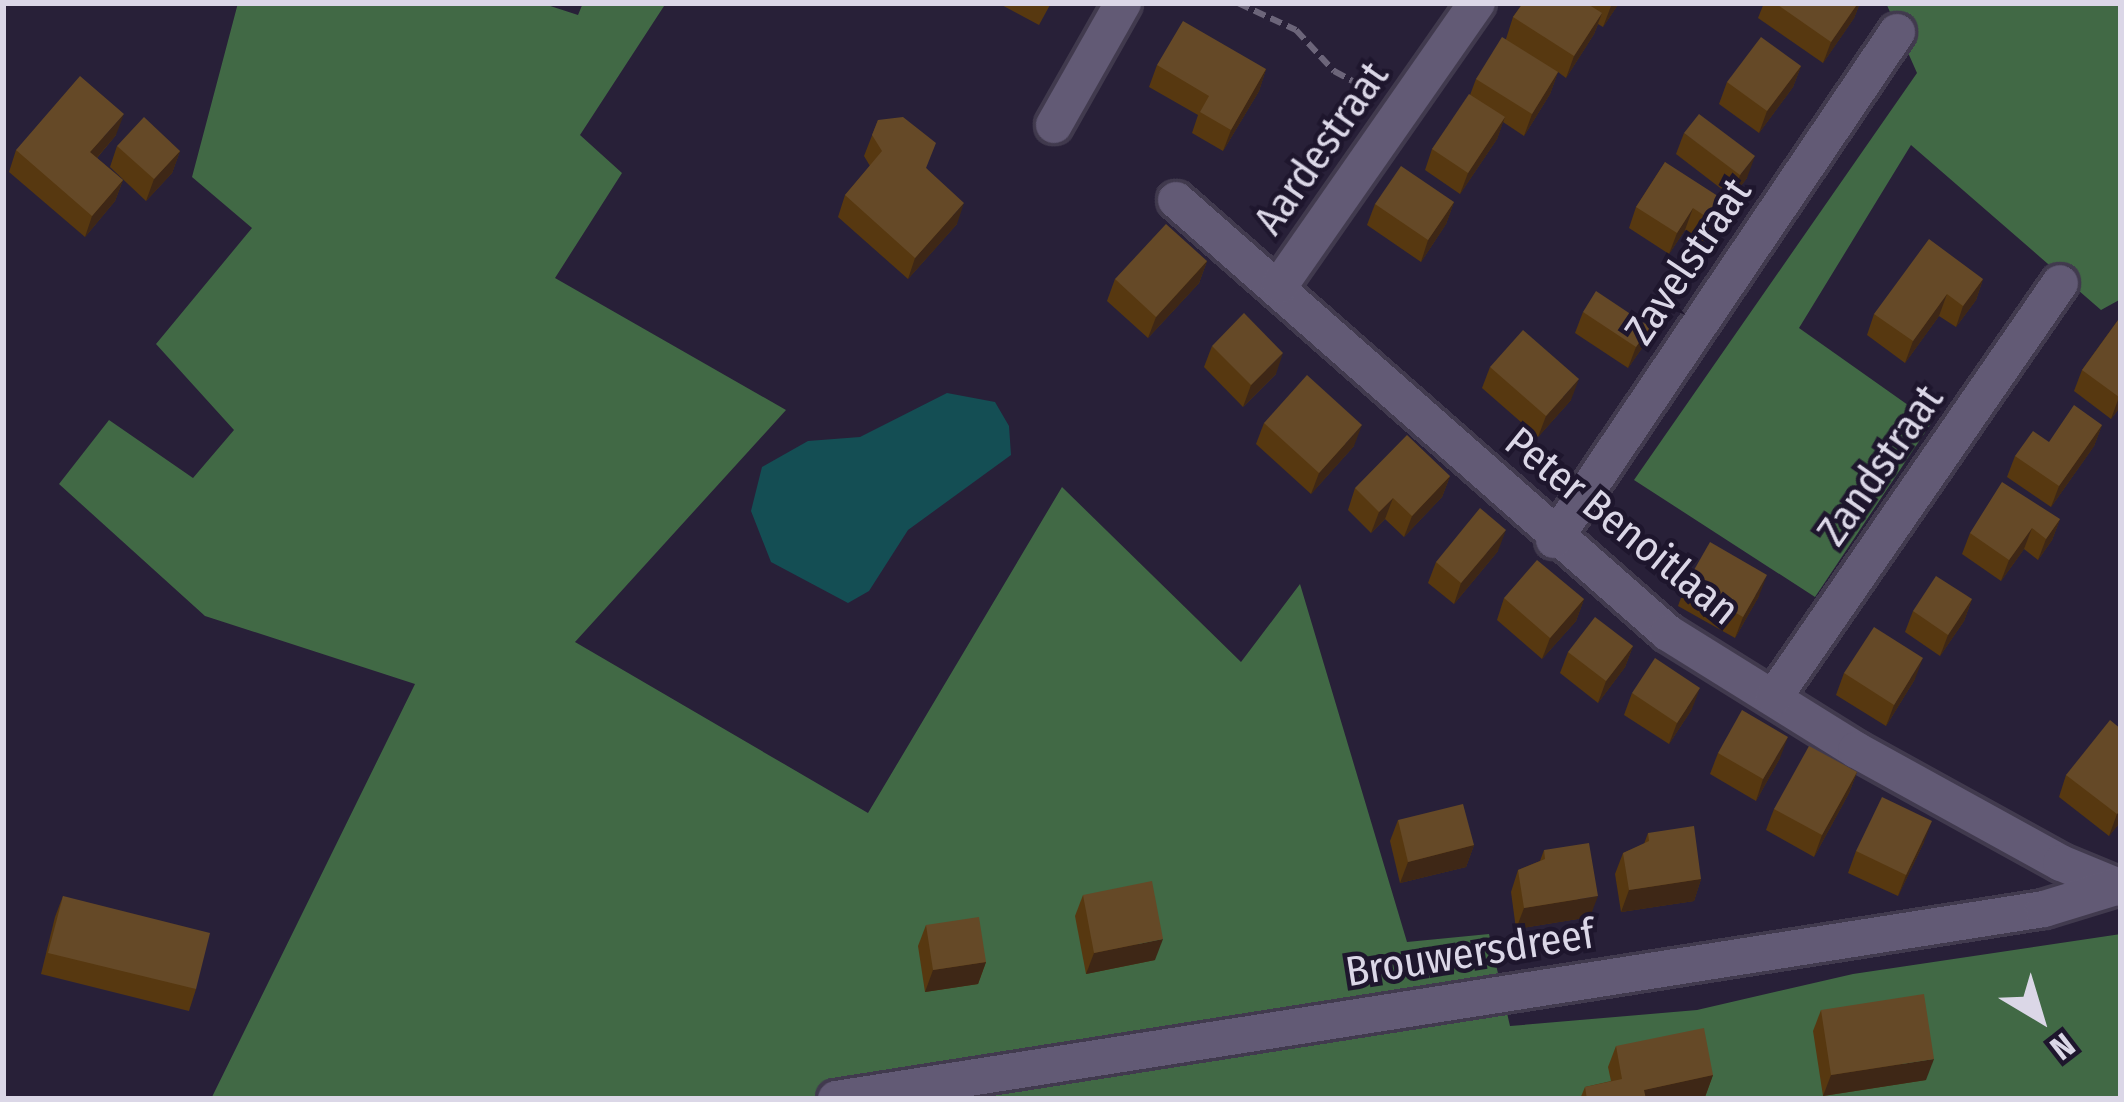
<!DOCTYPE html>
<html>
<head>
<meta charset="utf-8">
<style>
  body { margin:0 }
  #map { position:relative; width:2124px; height:1102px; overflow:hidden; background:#282038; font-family:"Fira Sans Condensed",sans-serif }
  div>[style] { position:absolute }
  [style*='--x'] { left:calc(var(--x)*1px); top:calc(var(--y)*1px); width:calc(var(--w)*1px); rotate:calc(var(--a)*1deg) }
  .forest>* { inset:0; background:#416945 }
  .water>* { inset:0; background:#144e54 }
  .path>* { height:6px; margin-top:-3px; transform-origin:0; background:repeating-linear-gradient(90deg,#6c657a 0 12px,transparent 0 18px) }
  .roads { filter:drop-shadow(3px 0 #413a4e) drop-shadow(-3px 0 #413a4e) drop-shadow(0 3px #413a4e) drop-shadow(0 -3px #413a4e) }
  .street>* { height:36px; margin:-18px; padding:0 18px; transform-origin:18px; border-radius:18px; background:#625a75 }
  .wall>* { inset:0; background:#573810 }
  .shaded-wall>* { inset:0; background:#3e2716 }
  .building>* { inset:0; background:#654927 }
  span { translate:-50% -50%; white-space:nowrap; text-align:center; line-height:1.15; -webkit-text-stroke:9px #1e162d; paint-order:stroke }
  .street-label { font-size:42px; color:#dbd7e7 }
  .frame { position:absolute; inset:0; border:6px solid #dbd7e7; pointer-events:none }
  .north { position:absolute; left:1980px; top:958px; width:120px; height:120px; -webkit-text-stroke:9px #1e162d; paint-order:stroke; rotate:142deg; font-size:33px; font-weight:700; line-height:48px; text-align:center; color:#dbd7e7 }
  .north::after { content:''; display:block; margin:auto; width:42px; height:54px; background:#dbd7e7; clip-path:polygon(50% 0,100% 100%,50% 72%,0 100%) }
</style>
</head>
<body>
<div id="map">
  <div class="forest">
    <i style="clip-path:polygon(238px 3px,541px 3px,578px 15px,583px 3px,666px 3px,580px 135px,622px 173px,555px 278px,786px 410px,575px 642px,868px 813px,1062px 487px,1241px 662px,1300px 584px,1407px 942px,1489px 934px,1510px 1026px,1697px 1010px,1853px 974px,2121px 934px,2121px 1099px,211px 1099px,415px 684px,205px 616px,59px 484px,109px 420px,193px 478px,234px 430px,156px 344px,252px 228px,192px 177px)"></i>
    <i style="clip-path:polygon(1886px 3px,2121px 3px,2121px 299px,2101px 310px,1911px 145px,1799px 328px,1932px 422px,1815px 597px,1634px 480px,1917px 73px)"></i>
  </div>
  <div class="water">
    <i style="clip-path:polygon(947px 393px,995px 402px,1009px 426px,1011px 455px,908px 530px,869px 591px,848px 603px,771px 562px,751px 511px,762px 467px,808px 441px,860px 437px)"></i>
  </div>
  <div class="path">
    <i style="--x:1238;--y:3;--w:64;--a:25"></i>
    <i style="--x:1296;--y:30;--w:56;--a:47.2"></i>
    <i style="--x:1334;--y:71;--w:44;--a:28.3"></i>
  </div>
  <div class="roads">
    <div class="street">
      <i style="--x:1054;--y:125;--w:140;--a:-60.5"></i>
      <i style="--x:1176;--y:200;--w:655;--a:41.35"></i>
      <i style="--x:1668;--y:633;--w:221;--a:31.9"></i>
      <i style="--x:1856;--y:750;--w:234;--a:28.9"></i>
      <i style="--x:2061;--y:863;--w:65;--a:22.6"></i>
      <i style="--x:1280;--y:285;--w:344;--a:-55.1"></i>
      <i style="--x:1554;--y:540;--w:613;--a:-55.97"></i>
      <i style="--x:1774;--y:697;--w:503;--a:-55.36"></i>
      <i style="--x:836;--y:1099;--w:1223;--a:-8.94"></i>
      <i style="--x:2044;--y:909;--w:75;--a:-17"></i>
    </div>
  </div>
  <div class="wall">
    <i style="clip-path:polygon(998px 3px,1051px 3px,1039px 25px)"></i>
    <i style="clip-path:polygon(1523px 3px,1619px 3px,1603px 27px,1598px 24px,1594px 34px,1566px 78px,1558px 72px,1550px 94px,1524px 136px,1503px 122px,1497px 139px,1460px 194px,1425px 170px,1432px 149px,1470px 95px,1476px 79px,1506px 39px,1513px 17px)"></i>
    <i style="clip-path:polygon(1764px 3px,1860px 3px,1854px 18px,1823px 63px,1758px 18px)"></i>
    <i style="clip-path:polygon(1157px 65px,1266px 69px,1259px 91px,1223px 151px,1192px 133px,1198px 115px,1149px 87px)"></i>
    <i style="clip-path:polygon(1801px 66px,1793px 87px,1759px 133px,1719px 104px,1727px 82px)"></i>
    <i style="clip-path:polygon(878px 120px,927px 169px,957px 224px,908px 279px,838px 217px,845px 195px,870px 166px,864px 156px)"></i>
    <i style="clip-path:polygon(1684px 133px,1747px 178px,1732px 197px,1676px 154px)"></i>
    <i style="clip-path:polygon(116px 135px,97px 158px,123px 180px,115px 201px,85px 237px,9px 172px,16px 150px)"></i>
    <i style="clip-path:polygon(117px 146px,180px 151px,172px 173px,146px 201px,110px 167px)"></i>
    <i style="clip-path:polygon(1665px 162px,1716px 221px,1703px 242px,1685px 230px,1669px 254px,1629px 228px,1636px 207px)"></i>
    <i style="clip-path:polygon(1454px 202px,1446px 224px,1421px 262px,1367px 225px,1375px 204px)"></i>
    <i style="clip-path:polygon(1207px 261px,1199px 283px,1148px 338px,1107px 301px,1115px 279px)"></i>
    <i style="clip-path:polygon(1983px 279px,1976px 300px,1956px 327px,1939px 316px,1905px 363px,1867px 335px,1874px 314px)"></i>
    <i style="clip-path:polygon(1583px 312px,1650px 327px,1642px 348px,1628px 368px,1575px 333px)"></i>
    <i style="clip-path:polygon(2121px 316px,2121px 406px,2111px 419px,2074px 391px,2082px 370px)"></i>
    <i style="clip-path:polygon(1212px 346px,1276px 374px,1243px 407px,1204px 367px)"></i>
    <i style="clip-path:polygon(1490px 367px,1571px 400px,1538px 437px,1482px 388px)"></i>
    <i style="clip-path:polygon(1264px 423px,1354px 446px,1311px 494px,1256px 444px)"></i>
    <i style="clip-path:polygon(2102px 425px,2094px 446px,2051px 507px,2007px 477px,2015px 456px)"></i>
    <i style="clip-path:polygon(1450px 476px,1442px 497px,1404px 537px,1385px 519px,1371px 533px,1348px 510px,1355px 488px)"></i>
    <i style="clip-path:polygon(2060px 519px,2052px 540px,2038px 560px,2024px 549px,2001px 581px,1962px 554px,1970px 533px)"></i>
    <i style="clip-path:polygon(1498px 551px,1454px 604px,1428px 583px,1436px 562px)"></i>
    <i style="clip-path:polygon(1686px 584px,1759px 596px,1735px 638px,1678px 606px)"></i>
    <i style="clip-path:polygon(1504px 598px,1584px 599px,1576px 621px,1542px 659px,1497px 620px)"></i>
    <i style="clip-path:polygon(1972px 599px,1964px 621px,1940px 656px,1905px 632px,1913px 611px)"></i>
    <i style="clip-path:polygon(1633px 646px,1625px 667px,1598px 703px,1560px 673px,1568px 652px)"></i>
    <i style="clip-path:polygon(1844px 673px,1915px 679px,1886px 726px,1836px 695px)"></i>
    <i style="clip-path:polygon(1632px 693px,1692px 709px,1669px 744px,1624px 715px)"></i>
    <i style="clip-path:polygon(2121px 729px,2121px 821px,2109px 836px,2059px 797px,2066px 775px)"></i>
    <i style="clip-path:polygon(1718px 753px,1780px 758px,1756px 801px,1710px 774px)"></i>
    <i style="clip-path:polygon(1857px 772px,1849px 793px,1814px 857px,1766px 830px,1774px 809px)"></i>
    <i style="clip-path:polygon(1398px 820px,1474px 845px,1466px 867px,1400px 883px,1390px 841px)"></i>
    <i style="clip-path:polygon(1648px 833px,1701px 879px,1694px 901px,1621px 912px,1615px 874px,1623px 853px,1644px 844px)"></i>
    <i style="clip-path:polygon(1924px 842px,1898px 896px,1848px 873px,1856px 851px)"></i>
    <i style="clip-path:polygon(1544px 850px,1590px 917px,1516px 929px,1511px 892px,1518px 870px,1540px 861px)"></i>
    <i style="clip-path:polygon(1083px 895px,1155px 960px,1086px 974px,1075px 916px)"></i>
    <i style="clip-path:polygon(63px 896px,196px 989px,189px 1011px,41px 974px,55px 917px)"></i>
    <i style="clip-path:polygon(926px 925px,986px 962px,978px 984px,925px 992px,918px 946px)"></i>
    <i style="clip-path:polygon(1821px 1010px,1926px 1080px,1823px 1096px,1813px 1031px)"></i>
    <i style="clip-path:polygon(1616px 1046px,1713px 1075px,1705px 1097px,1695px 1099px,1580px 1099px,1585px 1087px,1611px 1081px,1608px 1067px)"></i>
  </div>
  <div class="shaded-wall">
    <i style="clip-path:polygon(1612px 3px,1619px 3px,1603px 27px,1611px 6px)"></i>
    <i style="clip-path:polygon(1858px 3px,1860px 3px,1854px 18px,1823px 63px,1831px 42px)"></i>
    <i style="clip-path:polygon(1602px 13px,1594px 34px,1566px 78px,1574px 56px)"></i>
    <i style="clip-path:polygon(1801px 66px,1793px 87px,1759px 133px,1767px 111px)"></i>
    <i style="clip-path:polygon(1266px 69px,1259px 91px,1223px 151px,1231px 130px)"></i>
    <i style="clip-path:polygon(1558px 72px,1550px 94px,1524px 136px,1532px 114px)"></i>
    <i style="clip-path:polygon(124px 114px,116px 135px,83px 174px,90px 152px)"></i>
    <i style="clip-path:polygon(1505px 117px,1497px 139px,1460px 194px,1468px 173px)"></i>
    <i style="clip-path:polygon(180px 151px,172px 173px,146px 201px,154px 179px)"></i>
    <i style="clip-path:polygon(1755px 156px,1747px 178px,1732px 197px,1740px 175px)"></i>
    <i style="clip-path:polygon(123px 180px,115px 201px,85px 237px,92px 216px)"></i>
    <i style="clip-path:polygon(1724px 200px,1716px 221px,1703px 242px,1711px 220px)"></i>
    <i style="clip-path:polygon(1454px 202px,1446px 224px,1421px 262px,1428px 240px)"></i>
    <i style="clip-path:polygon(964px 203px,957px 224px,908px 279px,915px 258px)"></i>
    <i style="clip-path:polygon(1693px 208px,1685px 230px,1669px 254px,1677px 233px)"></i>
    <i style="clip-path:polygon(1207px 261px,1199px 283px,1148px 338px,1156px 317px)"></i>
    <i style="clip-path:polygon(1983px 279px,1976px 300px,1956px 327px,1963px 306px)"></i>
    <i style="clip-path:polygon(1947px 294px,1939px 316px,1905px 363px,1913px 341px)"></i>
    <i style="clip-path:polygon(1650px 327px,1642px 348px,1628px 368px,1636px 347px)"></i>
    <i style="clip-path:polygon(1283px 353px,1276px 374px,1243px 407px,1251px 385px)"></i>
    <i style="clip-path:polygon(1579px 379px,1571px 400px,1538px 437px,1546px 416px)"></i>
    <i style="clip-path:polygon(2121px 395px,2121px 406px,2111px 419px,2119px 397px)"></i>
    <i style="clip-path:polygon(1362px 425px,1354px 446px,1311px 494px,1319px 473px)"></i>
    <i style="clip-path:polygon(2102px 425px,2094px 446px,2051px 507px,2059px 486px)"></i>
    <i style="clip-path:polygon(1450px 476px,1442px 497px,1404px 537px,1412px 516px)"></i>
    <i style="clip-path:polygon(1393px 498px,1385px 519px,1371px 533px,1379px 512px)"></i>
    <i style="clip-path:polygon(2060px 519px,2052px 540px,2038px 560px,2046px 539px)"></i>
    <i style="clip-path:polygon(2032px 528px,2024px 549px,2001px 581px,2009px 560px)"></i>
    <i style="clip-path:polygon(1506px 530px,1498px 551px,1454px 604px,1461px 583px)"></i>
    <i style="clip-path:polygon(1767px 575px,1759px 596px,1735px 638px,1743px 617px)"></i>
    <i style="clip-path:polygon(1584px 599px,1576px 621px,1542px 659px,1550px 638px)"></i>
    <i style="clip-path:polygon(1972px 599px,1964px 621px,1940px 656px,1948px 635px)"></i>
    <i style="clip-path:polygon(1633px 646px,1625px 667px,1598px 703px,1606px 681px)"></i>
    <i style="clip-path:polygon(1923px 658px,1915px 679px,1886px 726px,1894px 705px)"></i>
    <i style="clip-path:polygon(1700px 688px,1692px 709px,1669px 744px,1677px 723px)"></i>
    <i style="clip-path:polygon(1788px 737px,1780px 758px,1756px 801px,1763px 779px)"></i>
    <i style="clip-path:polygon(1857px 772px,1849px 793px,1814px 857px,1822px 835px)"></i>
    <i style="clip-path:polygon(2121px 810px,2121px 821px,2109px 836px,2117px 814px)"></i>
    <i style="clip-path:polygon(1932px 821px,1924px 842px,1898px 896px,1906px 875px)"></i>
    <i style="clip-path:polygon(1474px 845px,1466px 867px,1400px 883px,1408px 862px)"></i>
    <i style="clip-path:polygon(1701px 879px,1694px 901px,1621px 912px,1629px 890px)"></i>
    <i style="clip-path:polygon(1598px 896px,1590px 917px,1516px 929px,1524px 908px)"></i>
    <i style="clip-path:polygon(1163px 939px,1155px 960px,1086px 974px,1094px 953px)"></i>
    <i style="clip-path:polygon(986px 962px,978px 984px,925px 992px,933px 970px)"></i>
    <i style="clip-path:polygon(1934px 1059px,1926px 1080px,1823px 1096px,1831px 1075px)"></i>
    <i style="clip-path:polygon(1713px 1075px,1705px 1097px,1695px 1099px,1640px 1099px,1644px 1090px)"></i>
  </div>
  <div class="building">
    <i style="clip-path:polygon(1523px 3px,1586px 3px,1602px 13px,1574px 56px,1513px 17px)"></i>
    <i style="clip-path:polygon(1775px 3px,1858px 3px,1831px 42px)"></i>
    <i style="clip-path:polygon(1183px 21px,1266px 69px,1231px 130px,1200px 112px,1209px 96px,1157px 65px)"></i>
    <i style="clip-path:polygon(1502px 37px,1558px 72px,1532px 114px,1476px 79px)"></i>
    <i style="clip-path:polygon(1761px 37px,1801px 66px,1767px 111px,1727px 82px)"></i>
    <i style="clip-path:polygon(80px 76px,124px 114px,90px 152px,123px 180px,92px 216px,16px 150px)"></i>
    <i style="clip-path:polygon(1469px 94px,1505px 117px,1468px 173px,1432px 149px)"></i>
    <i style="clip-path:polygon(1699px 114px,1755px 156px,1740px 175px,1684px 133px)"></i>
    <i style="clip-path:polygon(144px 117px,180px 151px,154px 179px,117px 146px)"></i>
    <i style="clip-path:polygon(903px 117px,936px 143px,926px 168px,964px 203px,915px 258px,845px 195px,882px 151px,872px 135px,878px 120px)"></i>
    <i style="clip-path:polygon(1665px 162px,1724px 200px,1711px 220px,1693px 208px,1677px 233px,1636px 207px)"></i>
    <i style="clip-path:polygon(1401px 166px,1454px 202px,1428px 240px,1375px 204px)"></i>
    <i style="clip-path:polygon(1166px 224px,1207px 261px,1156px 317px,1115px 279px)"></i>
    <i style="clip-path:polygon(1929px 239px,1983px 279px,1963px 306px,1947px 294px,1913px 341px,1874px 314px)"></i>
    <i style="clip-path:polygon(1596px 291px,1650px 327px,1636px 347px,1583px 312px)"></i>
    <i style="clip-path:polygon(1244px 313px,1283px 353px,1251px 385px,1212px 346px)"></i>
    <i style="clip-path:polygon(2121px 316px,2121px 395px,2119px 397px,2082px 370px)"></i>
    <i style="clip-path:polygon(1523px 330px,1579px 379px,1546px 416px,1490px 367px)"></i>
    <i style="clip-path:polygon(1307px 375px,1362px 425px,1319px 473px,1264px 423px)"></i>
    <i style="clip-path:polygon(2074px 405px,2102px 425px,2059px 486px,2015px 456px,2033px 431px,2049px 442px)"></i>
    <i style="clip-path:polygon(1407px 435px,1450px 476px,1412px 516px,1393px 498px,1379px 512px,1355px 488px)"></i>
    <i style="clip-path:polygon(2002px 482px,2060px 519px,2046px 539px,2032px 528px,2009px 560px,1970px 533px)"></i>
    <i style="clip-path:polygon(1480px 508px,1506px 530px,1461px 583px,1436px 562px)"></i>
    <i style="clip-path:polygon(1710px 542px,1767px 575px,1743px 617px,1686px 584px)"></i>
    <i style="clip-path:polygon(1537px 560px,1584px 599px,1550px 638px,1504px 598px)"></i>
    <i style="clip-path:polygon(1936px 576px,1972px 599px,1948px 635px,1913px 611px)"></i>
    <i style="clip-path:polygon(1595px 617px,1633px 646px,1606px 681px,1568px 652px)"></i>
    <i style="clip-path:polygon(1874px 627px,1923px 658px,1894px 705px,1844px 673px)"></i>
    <i style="clip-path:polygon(1655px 658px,1700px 688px,1677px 723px,1632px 693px)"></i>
    <i style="clip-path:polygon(1742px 710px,1788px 737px,1763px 779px,1718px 753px)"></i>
    <i style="clip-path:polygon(2110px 720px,2121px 729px,2121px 810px,2117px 814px,2066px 775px)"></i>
    <i style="clip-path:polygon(1809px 746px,1857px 772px,1822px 835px,1774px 809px)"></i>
    <i style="clip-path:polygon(1882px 797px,1932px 821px,1906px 875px,1856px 851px)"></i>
    <i style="clip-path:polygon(1463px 804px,1474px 845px,1408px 862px,1398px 820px)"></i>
    <i style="clip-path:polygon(1694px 826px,1701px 879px,1629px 890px,1623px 853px,1649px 841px,1648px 833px)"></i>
    <i style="clip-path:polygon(1589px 843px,1598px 896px,1524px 908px,1518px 870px,1545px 859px,1544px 850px)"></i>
    <i style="clip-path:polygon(1152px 881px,1163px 939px,1094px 953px,1083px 895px)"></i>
    <i style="clip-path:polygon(63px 896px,210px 933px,196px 989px,48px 953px)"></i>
    <i style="clip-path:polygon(979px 917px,986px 962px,933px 970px,926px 925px)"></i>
    <i style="clip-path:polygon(1924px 994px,1934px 1059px,1831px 1075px,1821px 1010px)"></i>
    <i style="clip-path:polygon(1704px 1028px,1713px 1075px,1644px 1090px,1646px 1099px,1587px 1099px,1585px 1087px,1622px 1079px,1616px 1046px)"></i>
  </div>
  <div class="street-label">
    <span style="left:1321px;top:148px;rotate:-55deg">Aardestraat</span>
    <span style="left:1688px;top:261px;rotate:-56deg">Zavelstraat</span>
    <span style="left:1880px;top:465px;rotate:-55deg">Zandstraat</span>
    <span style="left:1622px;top:526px;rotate:39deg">Peter Benoitlaan</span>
    <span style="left:1470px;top:953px;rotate:-9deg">Brouwersdreef</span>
  </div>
  <div class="frame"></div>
  <div class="north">N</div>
</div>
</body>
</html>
